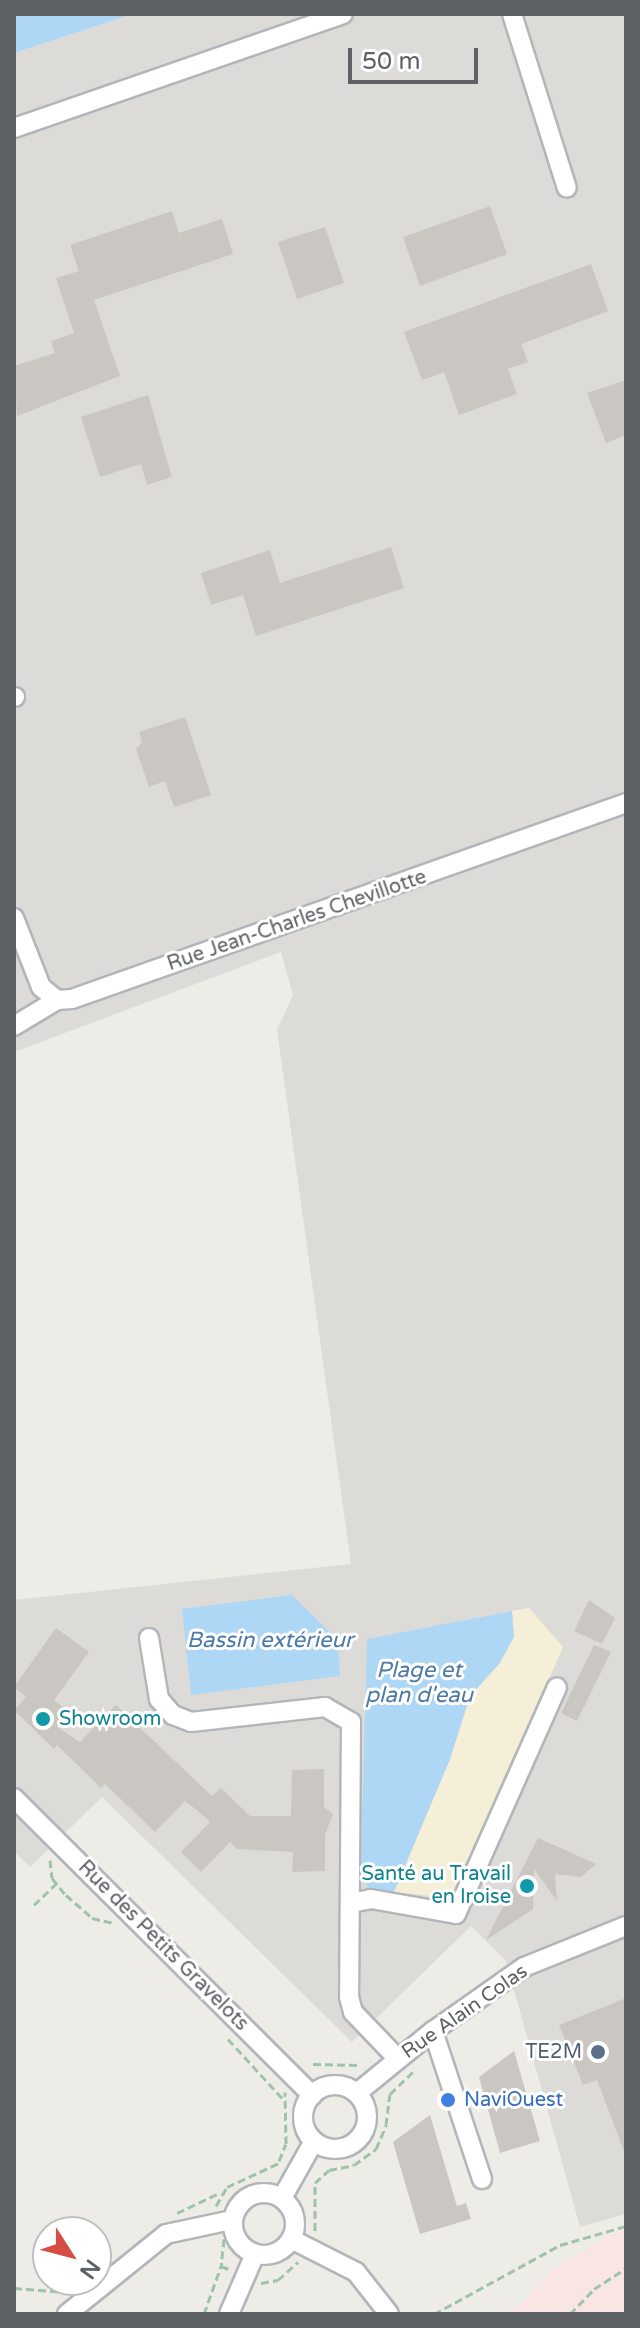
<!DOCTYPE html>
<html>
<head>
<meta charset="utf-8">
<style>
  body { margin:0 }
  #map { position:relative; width:640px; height:2328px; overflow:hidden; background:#eeece6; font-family:"Varela Round",sans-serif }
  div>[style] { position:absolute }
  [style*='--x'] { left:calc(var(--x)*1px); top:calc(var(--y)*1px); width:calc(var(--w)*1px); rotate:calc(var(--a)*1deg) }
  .industrial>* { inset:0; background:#dddbd8 }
  .medical>* { inset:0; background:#f9e6e4 }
  .sand>* { inset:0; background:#f6efd8 }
  .water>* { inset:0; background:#aed7f6 }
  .building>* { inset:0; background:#cac7c2 }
  .path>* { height:3px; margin-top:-1.5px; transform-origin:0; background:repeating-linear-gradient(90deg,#9fc3a9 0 8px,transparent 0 12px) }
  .roads { filter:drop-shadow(2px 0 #b3b6b9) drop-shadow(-2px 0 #b3b6b9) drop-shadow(0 2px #b3b6b9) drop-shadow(0 -2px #b3b6b9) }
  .minor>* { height:18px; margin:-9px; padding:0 9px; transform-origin:9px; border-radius:9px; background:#fff }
  .minor>.ring { margin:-9px; padding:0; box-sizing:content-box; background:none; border:18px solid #fff; border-radius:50% }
  .dots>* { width:22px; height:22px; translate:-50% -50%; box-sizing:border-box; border:4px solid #fff; border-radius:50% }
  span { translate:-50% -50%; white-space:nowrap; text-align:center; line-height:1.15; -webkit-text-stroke:6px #fff; paint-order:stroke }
  .street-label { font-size:20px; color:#5d6164 }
  .culture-label { font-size:20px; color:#0d838f }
  .left { translate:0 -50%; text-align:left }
  .right { translate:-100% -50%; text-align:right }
  .service-label { font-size:20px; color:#4e5e75 }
  .shop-label { font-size:20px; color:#366cbe }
  .water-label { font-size:22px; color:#4c79a6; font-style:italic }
  .frame { position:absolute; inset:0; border:16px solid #5d6164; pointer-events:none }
  .north { position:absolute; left:32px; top:2216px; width:80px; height:80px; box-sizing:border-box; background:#fff; border:2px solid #bec0c1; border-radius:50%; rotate:126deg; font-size:22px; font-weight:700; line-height:32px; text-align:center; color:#5d6164 }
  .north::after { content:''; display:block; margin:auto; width:28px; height:36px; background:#d64d44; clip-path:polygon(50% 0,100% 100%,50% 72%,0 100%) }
  .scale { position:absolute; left:348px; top:48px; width:130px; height:36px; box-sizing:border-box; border:4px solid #5d6164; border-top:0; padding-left:10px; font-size:24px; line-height:28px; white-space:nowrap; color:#5d6164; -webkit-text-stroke:6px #fff; paint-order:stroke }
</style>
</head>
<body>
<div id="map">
  <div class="industrial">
    <i style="clip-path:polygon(133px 14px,626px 14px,626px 2214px,580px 2227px,506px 1961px,471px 1926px,352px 2042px,102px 1797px,30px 1867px,14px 1851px,14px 1600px,351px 1564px,277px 1030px,293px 995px,281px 952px,14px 1052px,14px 53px)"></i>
  </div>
  <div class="medical">
    <i style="clip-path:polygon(626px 2231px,626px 2314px,502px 2314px,522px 2304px,548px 2273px,611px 2233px)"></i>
  </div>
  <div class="sand">
    <i style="clip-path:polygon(529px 1608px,563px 1647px,452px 1898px,394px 1892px,450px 1759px,470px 1696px,499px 1664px,514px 1637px,512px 1611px)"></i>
  </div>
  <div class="water">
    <i style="clip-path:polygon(14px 14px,133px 14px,14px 53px)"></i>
    <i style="clip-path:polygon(292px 1595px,338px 1640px,340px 1676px,191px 1695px,182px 1609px)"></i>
    <i style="clip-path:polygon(512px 1611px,514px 1637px,499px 1664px,470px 1696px,450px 1759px,394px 1892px,368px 1889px,361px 1870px,367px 1639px)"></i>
  </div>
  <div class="building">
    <i style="clip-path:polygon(490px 206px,507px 254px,420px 286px,403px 237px)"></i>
    <i style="clip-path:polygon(172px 211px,179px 233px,222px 219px,233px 254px,94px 300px,120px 376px,17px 416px,14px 366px,55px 353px,51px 341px,74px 333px,56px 278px,79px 271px,70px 245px)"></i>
    <i style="clip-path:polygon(325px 227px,344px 283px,297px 299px,278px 242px)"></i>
    <i style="clip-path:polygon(591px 264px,608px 311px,521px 344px,528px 362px,508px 369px,517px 394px,459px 415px,444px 372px,422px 380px,404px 332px)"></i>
    <i style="clip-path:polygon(626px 380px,626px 435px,606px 443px,587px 393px)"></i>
    <i style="clip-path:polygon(148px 395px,172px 477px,147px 485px,141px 464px,100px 477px,81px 417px)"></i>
    <i style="clip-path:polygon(391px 547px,404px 588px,256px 636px,243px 595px,211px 605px,201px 573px,270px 550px,280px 583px)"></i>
    <i style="clip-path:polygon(185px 717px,211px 795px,174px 807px,165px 781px,149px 787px,136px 749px,142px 742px,139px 732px)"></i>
    <i style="clip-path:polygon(589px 1600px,615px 1618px,602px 1644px,574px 1631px)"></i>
    <i style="clip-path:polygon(56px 1628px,89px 1652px,54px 1700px,69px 1712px,57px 1727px,80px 1742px,116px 1705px,212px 1796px,221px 1788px,250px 1816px,291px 1816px,292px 1770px,324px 1769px,324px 1807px,333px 1814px,325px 1835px,325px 1871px,292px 1872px,293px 1852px,237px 1849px,230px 1842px,201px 1872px,181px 1852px,210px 1822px,198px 1811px,185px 1801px,155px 1832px,105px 1784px,101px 1788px,57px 1745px,54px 1749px,14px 1710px,26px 1697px,14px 1687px)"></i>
    <i style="clip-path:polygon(594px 1645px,611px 1652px,577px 1721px,561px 1713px)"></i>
    <i style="clip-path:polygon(538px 1838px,596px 1864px,581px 1877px,555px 1874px,557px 1901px,534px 1869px,533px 1909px,486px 1940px)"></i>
    <i style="clip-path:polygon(626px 1998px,626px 2153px,625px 2154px,597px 2080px,583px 2085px,559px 2025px)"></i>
    <i style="clip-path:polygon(514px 2051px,540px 2141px,500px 2153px,479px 2077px)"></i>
    <i style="clip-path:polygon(430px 2115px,457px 2206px,466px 2203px,471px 2219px,420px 2234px,393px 2142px)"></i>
  </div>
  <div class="path">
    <i style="--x:50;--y:1860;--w:18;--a:84"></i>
    <i style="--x:52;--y:1878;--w:22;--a:51"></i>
    <i style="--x:66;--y:1895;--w:35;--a:41"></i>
    <i style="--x:92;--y:1918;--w:22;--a:13"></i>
    <i style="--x:34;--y:1905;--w:32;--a:-44"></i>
    <i style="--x:228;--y:2039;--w:80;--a:47.5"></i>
    <i style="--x:313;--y:2064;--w:48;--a:1.2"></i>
    <i style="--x:279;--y:2161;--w:18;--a:-68"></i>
    <i style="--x:286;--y:2144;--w:52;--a:-91.1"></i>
    <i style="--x:216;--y:2206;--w:22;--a:-60"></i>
    <i style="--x:227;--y:2187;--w:60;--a:-24.8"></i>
    <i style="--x:177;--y:2213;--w:44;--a:-25.4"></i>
    <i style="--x:315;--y:2231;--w:48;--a:-90"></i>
    <i style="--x:315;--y:2183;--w:19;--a:-43"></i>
    <i style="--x:329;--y:2170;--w:25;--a:-11"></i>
    <i style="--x:354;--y:2165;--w:27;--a:-36"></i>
    <i style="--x:376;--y:2149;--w:26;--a:-67"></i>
    <i style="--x:386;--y:2125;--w:31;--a:-83"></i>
    <i style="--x:390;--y:2094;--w:36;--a:-44"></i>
    <i style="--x:224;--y:2239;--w:27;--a:96"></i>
    <i style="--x:221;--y:2266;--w:9;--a:21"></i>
    <i style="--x:261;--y:2283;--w:17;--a:-10"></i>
    <i style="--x:278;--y:2280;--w:27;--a:-42"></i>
    <i style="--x:14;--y:2288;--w:52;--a:4.4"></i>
    <i style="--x:204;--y:2314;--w:51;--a:-70.5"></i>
    <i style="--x:434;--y:2314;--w:144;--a:-28.7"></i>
    <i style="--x:560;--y:2245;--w:69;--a:-16.1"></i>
    <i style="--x:570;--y:2314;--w:35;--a:-46"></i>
    <i style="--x:594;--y:2289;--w:38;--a:-33"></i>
  </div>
  <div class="roads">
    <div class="minor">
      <i style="--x:512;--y:14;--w:182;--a:72.5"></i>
      <i style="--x:14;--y:128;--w:348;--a:-19.1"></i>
      <i style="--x:14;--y:697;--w:1;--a:0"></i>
      <i style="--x:14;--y:918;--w:74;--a:68.6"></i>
      <i style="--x:41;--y:987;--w:21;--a:39"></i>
      <i style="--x:57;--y:1000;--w:15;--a:-4"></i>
      <i style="--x:72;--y:999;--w:588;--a:-19.48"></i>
      <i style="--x:14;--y:1026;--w:50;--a:-31.2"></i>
      <i style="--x:149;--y:1638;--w:62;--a:80.7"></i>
      <i style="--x:159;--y:1699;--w:21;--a:49"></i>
      <i style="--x:173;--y:1715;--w:19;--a:21"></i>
      <i style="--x:191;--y:1722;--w:135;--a:-6.4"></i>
      <i style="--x:325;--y:1707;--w:30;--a:30"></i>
      <i style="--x:351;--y:1722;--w:275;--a:90.4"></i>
      <i style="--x:349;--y:1997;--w:16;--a:75"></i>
      <i style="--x:353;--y:2012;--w:65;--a:46.2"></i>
      <i style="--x:14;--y:1798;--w:421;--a:44.9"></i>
      <i style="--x:351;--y:1903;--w:20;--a:-11"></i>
      <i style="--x:371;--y:1899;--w:86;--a:10"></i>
      <i style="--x:456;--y:1914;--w:248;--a:-66"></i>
      <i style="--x:433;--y:2031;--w:156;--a:71.7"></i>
      <i class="ring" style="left:303px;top:2085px;width:46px;height:46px"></i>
      <i style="--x:357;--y:2093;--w:98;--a:-39.2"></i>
      <i style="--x:433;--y:2031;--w:111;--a:-35.1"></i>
      <i style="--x:524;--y:1967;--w:110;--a:-21.9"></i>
      <i class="ring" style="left:233px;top:2193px;width:44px;height:44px"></i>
      <i style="--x:282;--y:2198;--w:65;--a:-60.7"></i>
      <i style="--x:291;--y:2239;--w:73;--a:26.9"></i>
      <i style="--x:356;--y:2272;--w:53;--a:51.8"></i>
      <i style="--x:67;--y:2314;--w:127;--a:-38.9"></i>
      <i style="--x:166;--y:2234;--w:67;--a:-12"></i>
      <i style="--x:229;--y:2314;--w:65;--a:-66.6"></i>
    </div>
  </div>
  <div class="dots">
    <i style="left:43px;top:1719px;background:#0f9aa8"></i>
    <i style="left:527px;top:1886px;background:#0f9aa8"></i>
    <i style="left:598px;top:2052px;background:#5c6f8a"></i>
    <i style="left:448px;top:2100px;background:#3f7fe0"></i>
  </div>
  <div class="street-label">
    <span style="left:297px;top:921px;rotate:-19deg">Rue Jean-Charles Chevillotte</span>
    <span style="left:163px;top:1946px;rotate:45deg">Rue des Petits Gravelots</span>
    <span style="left:465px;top:2012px;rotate:-35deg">Rue Alain Colas</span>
  </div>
  <div class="culture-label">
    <span class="left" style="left:59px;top:1719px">Showroom</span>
    <span class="right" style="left:511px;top:1886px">Santé au Travail<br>en Iroise</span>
  </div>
  <div class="service-label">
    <span class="right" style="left:582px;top:2052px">TE2M</span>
  </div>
  <div class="shop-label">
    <span class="left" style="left:464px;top:2100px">NaviOuest</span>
  </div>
  <div class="water-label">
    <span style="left:270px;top:1641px">Bassin extérieur</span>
    <span style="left:419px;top:1683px">Plage et<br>plan d'eau</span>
  </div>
  <div class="frame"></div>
  <div class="north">N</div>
  <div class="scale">50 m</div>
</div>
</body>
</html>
